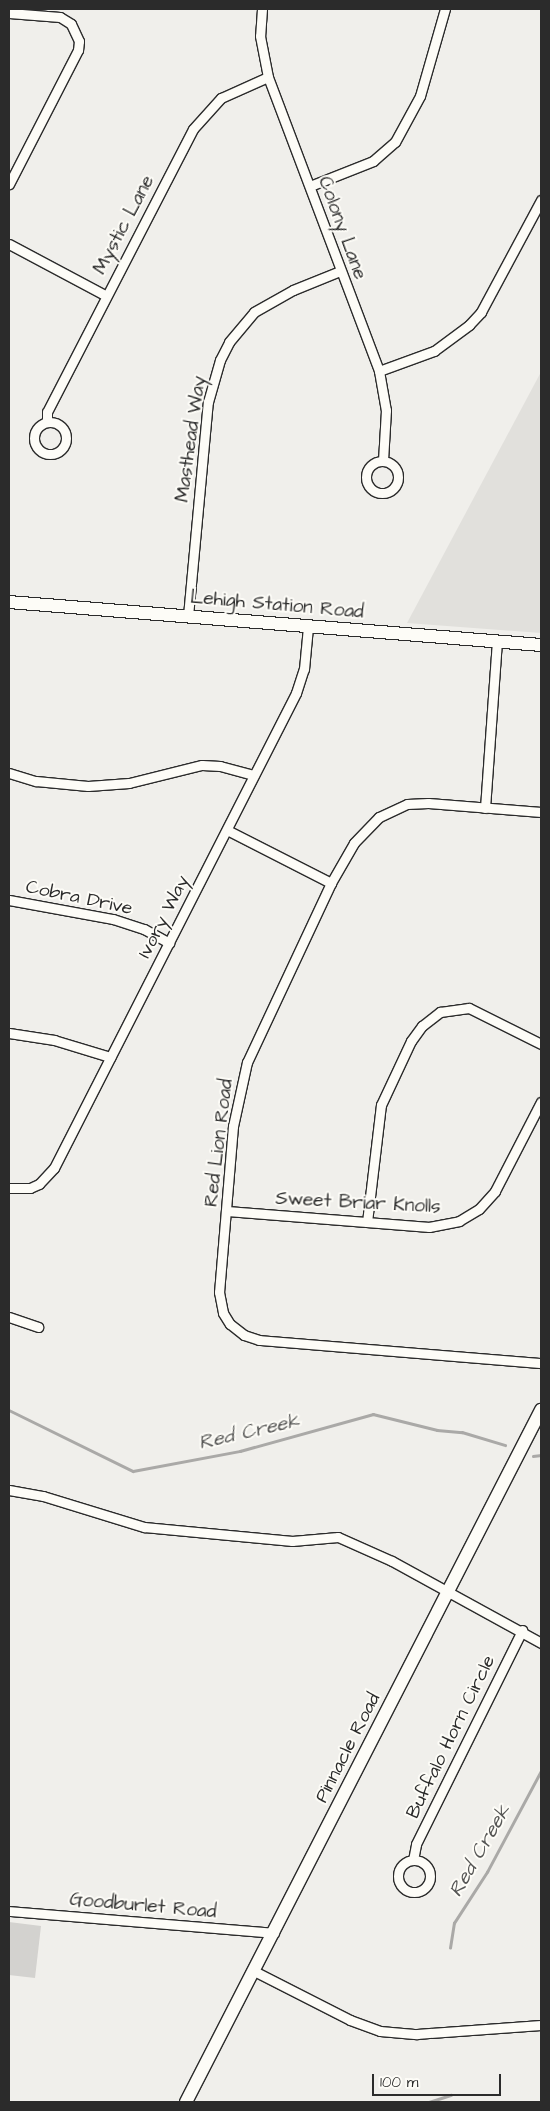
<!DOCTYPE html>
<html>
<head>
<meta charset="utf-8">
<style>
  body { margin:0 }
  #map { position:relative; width:550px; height:2111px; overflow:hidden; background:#f0efeb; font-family:"Architects Daughter",sans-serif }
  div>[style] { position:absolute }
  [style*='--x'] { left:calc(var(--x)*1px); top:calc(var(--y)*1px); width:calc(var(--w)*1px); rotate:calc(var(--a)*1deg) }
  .built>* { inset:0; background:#e1e0dc }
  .green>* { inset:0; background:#d3d2cf }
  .stream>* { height:2.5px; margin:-1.25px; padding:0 1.25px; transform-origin:1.25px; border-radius:1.25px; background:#aaa9a7 }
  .roads { filter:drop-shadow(1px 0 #2b2b2b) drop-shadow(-1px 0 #2b2b2b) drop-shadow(0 1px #2b2b2b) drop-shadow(0 -1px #2b2b2b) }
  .street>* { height:9px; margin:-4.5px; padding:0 4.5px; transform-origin:4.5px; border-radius:4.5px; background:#fdfcf7 }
  .street>.ring { margin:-4.5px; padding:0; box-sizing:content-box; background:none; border:9px solid #fdfcf7; border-radius:50% }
  .secondary>* { height:12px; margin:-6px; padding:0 6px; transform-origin:6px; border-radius:6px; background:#fdfcf7 }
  span { translate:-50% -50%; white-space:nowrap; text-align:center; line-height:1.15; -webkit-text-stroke:4px #fdfcf7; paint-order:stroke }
  .street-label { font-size:19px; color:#2b2b2b }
  .water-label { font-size:20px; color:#575756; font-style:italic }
  .frame { position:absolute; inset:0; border:10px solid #2b2b2b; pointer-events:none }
  .scale { position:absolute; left:372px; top:2074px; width:129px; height:22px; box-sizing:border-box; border:2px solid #2b2b2b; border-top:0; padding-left:6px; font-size:15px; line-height:18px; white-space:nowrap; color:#2b2b2b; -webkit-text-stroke:4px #fdfcf7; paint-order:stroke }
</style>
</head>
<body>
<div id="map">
  <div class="built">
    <i style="clip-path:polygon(541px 372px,541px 633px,407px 623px)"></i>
  </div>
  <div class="green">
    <i style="clip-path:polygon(9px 1922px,41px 1926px,35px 1978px,9px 1975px)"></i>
  </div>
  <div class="stream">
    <i style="--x:9;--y:1410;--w:138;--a:26.2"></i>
    <i style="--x:133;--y:1471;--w:109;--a:-10.6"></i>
    <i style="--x:240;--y:1451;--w:138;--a:-15.5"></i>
    <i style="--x:373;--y:1414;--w:66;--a:14"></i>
    <i style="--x:437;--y:1430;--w:25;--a:5"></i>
    <i style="--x:462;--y:1432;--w:45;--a:16.8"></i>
    <i style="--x:533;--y:1456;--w:8;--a:-7"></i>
    <i style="--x:450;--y:1948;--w:25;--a:-81"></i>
    <i style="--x:454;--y:1923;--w:61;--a:-57.1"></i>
    <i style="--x:487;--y:1872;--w:115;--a:-61.9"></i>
    <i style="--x:429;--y:2102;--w:23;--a:-18"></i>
  </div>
  <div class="roads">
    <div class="street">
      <i style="--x:262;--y:9;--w:27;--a:94"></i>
      <i style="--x:260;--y:36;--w:42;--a:79"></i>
      <i style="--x:268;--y:77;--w:314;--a:69.3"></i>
      <i style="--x:379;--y:371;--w:40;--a:80"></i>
      <i style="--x:386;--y:410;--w:50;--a:93.4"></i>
      <i style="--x:9;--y:13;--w:51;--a:4.5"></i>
      <i style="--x:60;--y:17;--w:13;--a:32"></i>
      <i style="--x:71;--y:24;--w:19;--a:65"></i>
      <i style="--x:79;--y:41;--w:9;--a:96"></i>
      <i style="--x:78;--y:50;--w:151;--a:117.2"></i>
      <i style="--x:310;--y:186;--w:68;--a:-21.6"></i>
      <i style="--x:373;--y:161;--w:29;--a:-41"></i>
      <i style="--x:395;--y:142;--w:52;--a:-61.5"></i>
      <i style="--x:420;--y:96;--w:91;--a:-74"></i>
      <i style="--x:9;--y:244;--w:109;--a:28"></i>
      <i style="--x:379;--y:371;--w:59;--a:-20"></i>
      <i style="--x:434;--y:351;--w:44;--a:-36.6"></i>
      <i style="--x:469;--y:325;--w:18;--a:-47"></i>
      <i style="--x:481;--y:312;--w:127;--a:-61.8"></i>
      <i class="ring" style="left:34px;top:422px;width:23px;height:23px"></i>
      <i style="--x:47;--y:422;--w:10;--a:-90"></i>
      <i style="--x:47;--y:412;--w:318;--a:-62.7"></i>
      <i style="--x:193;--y:129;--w:42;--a:-47.9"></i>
      <i style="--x:221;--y:98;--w:51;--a:-24.1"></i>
      <i class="ring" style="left:366px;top:461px;width:23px;height:23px"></i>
      <i style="--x:188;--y:616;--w:215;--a:-84.7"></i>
      <i style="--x:208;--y:402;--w:44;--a:-74.1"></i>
      <i style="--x:220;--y:360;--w:20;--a:-63"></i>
      <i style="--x:229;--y:342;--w:39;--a:-50"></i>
      <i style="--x:254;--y:312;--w:45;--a:-29.4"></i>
      <i style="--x:293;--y:290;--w:51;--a:-22"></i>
      <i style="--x:9;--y:773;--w:28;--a:17"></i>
      <i style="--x:36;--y:781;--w:52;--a:5.5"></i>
      <i style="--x:88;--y:786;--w:41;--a:-4.2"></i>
      <i style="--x:129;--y:783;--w:75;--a:-13.9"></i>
      <i style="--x:202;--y:765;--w:18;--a:3"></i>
      <i style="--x:220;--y:766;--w:35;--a:15"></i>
      <i style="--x:485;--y:808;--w:166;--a:-85.9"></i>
      <i style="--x:541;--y:812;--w:113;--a:-175.4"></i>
      <i style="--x:428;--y:803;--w:21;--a:177"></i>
      <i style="--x:407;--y:804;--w:31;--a:155"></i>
      <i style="--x:379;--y:817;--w:36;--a:134"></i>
      <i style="--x:354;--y:843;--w:46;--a:119.9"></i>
      <i style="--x:331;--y:883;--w:198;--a:115.1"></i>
      <i style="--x:247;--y:1062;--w:66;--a:102.3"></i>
      <i style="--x:233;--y:1126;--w:167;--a:94.8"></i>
      <i style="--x:219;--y:1292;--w:21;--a:79"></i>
      <i style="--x:223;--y:1313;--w:13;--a:58"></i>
      <i style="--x:230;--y:1324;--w:18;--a:38"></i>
      <i style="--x:244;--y:1335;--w:16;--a:18"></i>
      <i style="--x:259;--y:1340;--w:283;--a:4.7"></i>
      <i style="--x:227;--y:830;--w:117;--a:27"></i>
      <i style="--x:9;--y:900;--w:106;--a:10.4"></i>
      <i style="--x:113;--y:919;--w:33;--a:18"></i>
      <i style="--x:144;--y:929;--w:29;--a:29"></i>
      <i style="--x:9;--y:1033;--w:46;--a:8.8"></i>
      <i style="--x:54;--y:1040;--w:59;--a:16.9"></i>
      <i style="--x:9;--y:1188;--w:21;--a:0"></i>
      <i style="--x:30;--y:1188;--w:10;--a:-24"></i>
      <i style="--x:39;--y:1184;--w:22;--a:-47"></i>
      <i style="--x:54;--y:1168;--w:533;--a:-63"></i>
      <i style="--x:296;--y:693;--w:25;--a:-72"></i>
      <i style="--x:304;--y:669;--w:42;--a:-84.6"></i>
      <i style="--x:227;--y:1211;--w:203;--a:4.5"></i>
      <i style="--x:429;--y:1227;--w:31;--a:-11"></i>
      <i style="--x:459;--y:1221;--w:23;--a:-31"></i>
      <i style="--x:479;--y:1209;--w:24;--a:-48"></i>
      <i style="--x:495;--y:1191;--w:100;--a:-62.7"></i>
      <i style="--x:367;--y:1222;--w:118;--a:-83.2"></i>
      <i style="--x:381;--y:1105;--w:71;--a:-64.9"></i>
      <i style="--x:411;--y:1041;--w:19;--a:-54"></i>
      <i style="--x:422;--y:1026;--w:23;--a:-38"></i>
      <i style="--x:440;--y:1012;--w:29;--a:-8"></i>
      <i style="--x:469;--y:1008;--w:80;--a:26.6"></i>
      <i style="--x:9;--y:1317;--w:31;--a:19"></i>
      <i style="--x:9;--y:1490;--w:35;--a:10"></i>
      <i style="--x:43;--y:1496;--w:106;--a:17.1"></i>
      <i style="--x:144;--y:1527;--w:149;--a:5.4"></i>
      <i style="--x:292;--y:1541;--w:46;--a:-5"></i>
      <i style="--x:338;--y:1537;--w:59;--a:24"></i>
      <i style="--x:392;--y:1561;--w:170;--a:28.8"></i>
      <i style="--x:413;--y:1860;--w:16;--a:-79"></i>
      <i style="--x:416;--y:1844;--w:239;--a:-63.6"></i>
      <i class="ring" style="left:398px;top:1860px;width:23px;height:23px"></i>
      <i style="--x:9;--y:1911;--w:266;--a:4.7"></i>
      <i style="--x:254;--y:1971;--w:108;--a:27"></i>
      <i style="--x:350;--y:2020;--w:32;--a:20"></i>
      <i style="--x:380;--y:2031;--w:37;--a:5"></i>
      <i style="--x:417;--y:2034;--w:124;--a:-4.2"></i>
    </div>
    <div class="secondary">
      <i style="--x:9;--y:602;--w:534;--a:4.62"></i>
      <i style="--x:186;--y:2102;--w:778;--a:-62.84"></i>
    </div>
  </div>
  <div class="street-label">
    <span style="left:124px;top:225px;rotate:-62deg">Mystic Lane</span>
    <span style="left:342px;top:228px;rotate:70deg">Colony Lane</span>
    <span style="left:191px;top:439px;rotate:-82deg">Masthead Way</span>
    <span style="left:277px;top:605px;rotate:5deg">Lehigh Station Road</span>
    <span style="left:79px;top:898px;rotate:12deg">Cobra Drive</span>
    <span style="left:164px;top:917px;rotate:-63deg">Ivory Way</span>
    <span style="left:219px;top:1143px;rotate:-83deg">Red Lion Road</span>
    <span style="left:358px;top:1203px;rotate:3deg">Sweet Briar Knolls</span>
    <span style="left:451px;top:1737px;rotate:-64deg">Buffalo Horn Circle</span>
    <span style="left:348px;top:1748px;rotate:-63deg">Pinnacle Road</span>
    <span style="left:143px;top:1906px;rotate:5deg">Goodburlet Road</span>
  </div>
  <div class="water-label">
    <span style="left:249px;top:1432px;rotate:-13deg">Red Creek</span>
    <span style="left:480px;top:1851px;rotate:-60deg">Red Creek</span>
  </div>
  <div class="frame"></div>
  <div class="scale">100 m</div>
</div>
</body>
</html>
